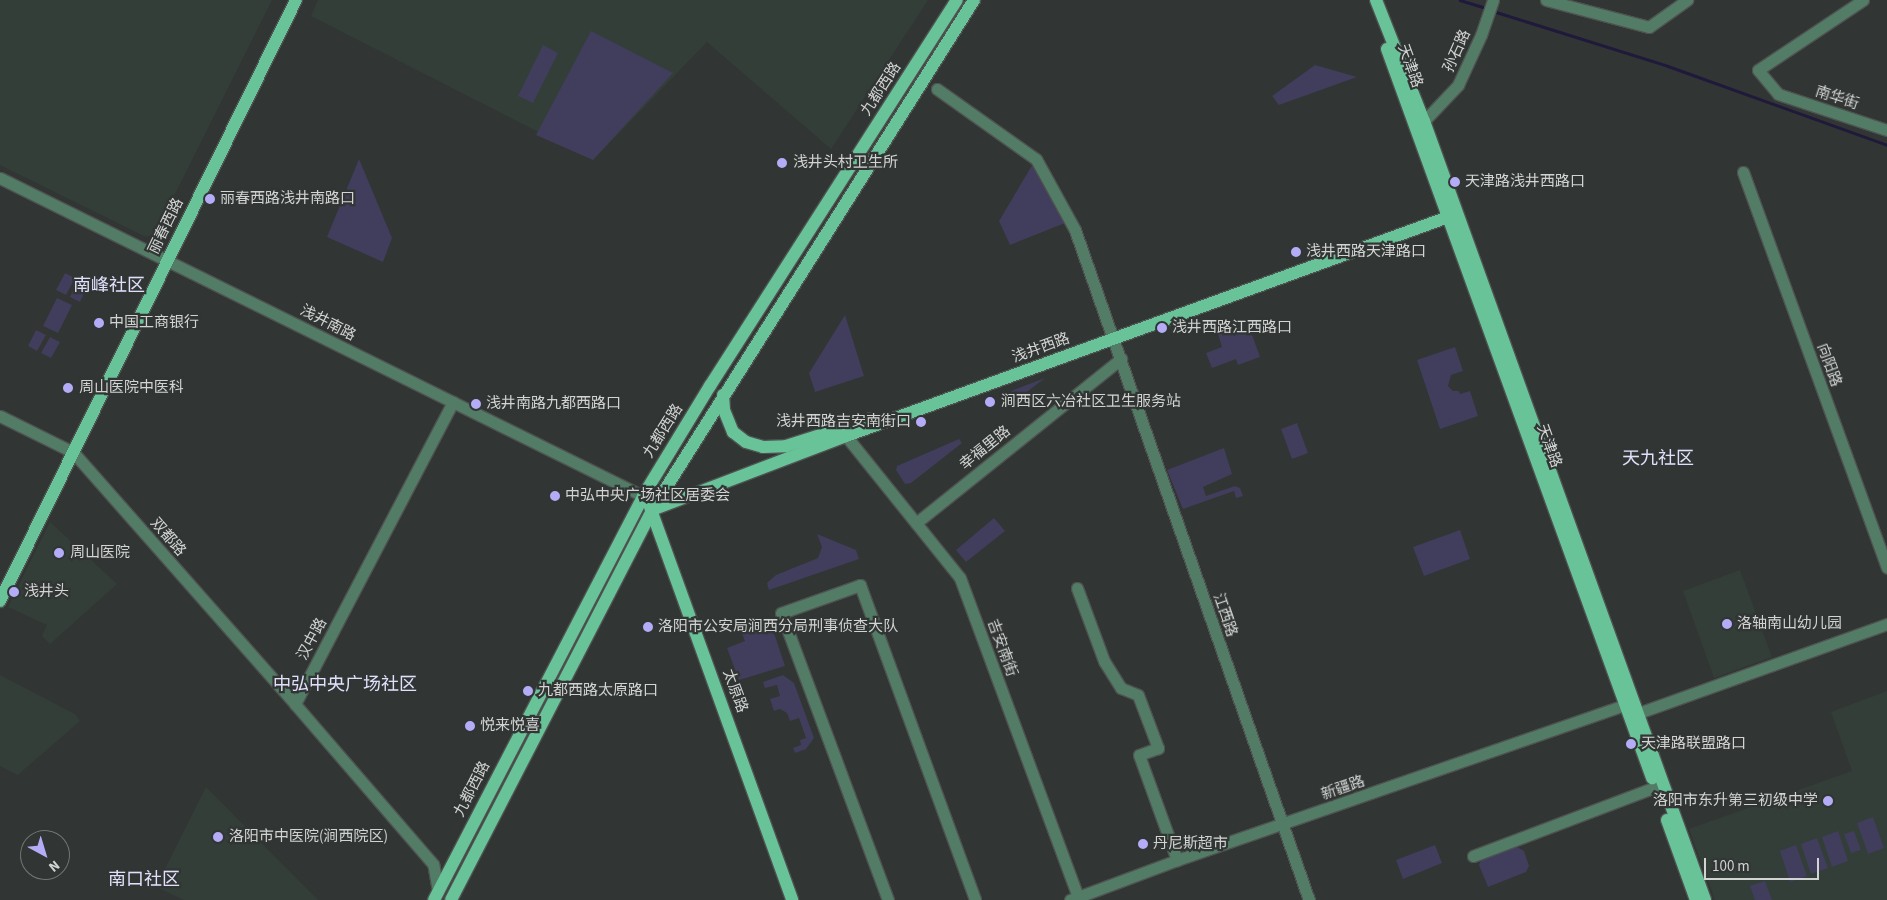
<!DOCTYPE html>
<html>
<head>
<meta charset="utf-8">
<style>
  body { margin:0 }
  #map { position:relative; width:1887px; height:900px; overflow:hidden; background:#313533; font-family:"Source Sans 3","Noto Sans SC",sans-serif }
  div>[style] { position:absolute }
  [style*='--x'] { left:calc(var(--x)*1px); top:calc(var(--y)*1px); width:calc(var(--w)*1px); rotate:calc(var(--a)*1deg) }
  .built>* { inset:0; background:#343e38 }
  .green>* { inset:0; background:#413d5c }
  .stream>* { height:2.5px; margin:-1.25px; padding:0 1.25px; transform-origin:1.25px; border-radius:1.25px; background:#1f193c }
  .roads { filter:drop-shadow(1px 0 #4e5250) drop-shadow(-1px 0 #4e5250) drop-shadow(0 1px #4e5250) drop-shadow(0 -1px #4e5250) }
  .minor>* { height:11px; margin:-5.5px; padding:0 5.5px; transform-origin:5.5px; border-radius:5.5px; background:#537c67 }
  .major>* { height:12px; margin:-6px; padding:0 6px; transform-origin:6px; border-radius:6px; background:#69c399 }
  .dots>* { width:14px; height:14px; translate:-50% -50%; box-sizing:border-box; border:2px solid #313533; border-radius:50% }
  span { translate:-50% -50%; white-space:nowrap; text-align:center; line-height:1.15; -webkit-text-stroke:4.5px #313533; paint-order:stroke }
  .street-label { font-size:15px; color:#d1d4d2 }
  .poi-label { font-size:15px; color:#d1d4d2 }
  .left { translate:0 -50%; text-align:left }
  .right { translate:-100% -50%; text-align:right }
  .quarter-label { font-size:18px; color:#e1dffc }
  .north { position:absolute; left:20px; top:830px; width:50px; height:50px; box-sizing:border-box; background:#313533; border:1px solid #717573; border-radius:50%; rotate:141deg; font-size:14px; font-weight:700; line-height:20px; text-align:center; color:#d1d4d2 }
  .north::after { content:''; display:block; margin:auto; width:18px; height:22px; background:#b5acf8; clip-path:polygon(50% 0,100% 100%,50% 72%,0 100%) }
  .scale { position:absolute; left:1704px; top:858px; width:115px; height:22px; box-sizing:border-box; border:2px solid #d1d4d2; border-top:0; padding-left:6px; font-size:15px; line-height:18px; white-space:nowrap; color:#d1d4d2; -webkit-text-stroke:4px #313533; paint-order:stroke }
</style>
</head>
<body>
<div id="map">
  <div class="built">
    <i style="clip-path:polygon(0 0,272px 0,155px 234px,146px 237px,0 165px)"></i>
    <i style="clip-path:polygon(318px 0,928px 0,831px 149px,707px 42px,593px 160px,311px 16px)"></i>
    <i style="clip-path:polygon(50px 522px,117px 584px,50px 644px,42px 636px,47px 625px,8px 607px)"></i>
    <i style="clip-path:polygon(1740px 570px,1772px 657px,1714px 678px,1683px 591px)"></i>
    <i style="clip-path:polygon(0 675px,75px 714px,80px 721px,18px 775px,0 766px)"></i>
    <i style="clip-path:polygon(1887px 691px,1887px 900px,1715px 900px,1689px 829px,1852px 771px,1831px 712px)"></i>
    <i style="clip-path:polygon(206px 787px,318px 900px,184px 900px,156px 887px)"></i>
  </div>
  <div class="green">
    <i style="clip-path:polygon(591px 31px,673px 73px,593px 160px,536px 135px)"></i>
    <i style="clip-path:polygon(543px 45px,558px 53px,533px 103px,518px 96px)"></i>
    <i style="clip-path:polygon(1315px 65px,1357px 77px,1279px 105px,1272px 96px)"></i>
    <i style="clip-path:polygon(359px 159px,392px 238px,383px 262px,327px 237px)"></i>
    <i style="clip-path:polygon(1034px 162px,1065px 223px,1010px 245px,999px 221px)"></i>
    <i style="clip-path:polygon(65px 273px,75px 278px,66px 295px,56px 290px)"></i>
    <i style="clip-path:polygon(78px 280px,88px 285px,80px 302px,70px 297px)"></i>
    <i style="clip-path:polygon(57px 298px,72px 305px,58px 333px,43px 326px)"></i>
    <i style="clip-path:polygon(845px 315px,864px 376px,815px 392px,809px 373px)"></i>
    <i style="clip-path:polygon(1237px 326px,1245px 331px,1250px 329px,1260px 357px,1238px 365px,1236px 359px,1212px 368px,1206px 353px,1222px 347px,1218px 334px)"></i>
    <i style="clip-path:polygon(36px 330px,46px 335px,37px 351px,28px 346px)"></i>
    <i style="clip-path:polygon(50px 337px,60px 342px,51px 358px,41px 353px)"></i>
    <i style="clip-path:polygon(1455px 347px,1463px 371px,1451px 375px,1448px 386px,1453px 391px,1459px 391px,1460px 394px,1470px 391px,1478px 416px,1440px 429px,1417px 360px)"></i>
    <i style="clip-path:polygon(1045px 378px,1015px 401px,1011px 391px)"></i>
    <i style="clip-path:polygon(1297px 423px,1308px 453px,1292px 459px,1281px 429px)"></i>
    <i style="clip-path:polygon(959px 439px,962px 443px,911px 483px,905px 484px,896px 470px,897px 466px)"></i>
    <i style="clip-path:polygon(1224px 448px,1232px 474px,1203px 487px,1206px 496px,1235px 486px,1240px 488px,1243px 496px,1236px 498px,1234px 491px,1183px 509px,1167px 470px)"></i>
    <i style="clip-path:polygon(994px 518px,1005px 531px,966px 562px,956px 550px)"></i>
    <i style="clip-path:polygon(1460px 530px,1470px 559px,1424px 576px,1413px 547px)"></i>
    <i style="clip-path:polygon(817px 534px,856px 550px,859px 559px,769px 590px,767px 583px,776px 575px,818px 558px,822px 547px)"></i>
    <i style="clip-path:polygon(764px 619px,770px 621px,785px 666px,739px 680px,727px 648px,745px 641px,739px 627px)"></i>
    <i style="clip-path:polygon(783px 675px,794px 683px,814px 738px,806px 749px,795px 753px,793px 748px,801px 745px,800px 740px,806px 738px,799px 718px,790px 721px,787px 713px,780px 709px,774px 711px,770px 699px,780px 696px,777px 685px,765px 688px,763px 682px)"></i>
    <i style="clip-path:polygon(1873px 817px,1884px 848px,1868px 854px,1857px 823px)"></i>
    <i style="clip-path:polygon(1838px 831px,1848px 861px,1832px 867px,1822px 837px)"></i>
    <i style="clip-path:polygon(1854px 831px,1861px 850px,1851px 853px,1844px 834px)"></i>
    <i style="clip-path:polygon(1817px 838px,1828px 868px,1811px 874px,1801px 844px)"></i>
    <i style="clip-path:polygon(1435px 845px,1442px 863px,1403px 879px,1396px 860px)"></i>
    <i style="clip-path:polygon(1796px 845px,1807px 876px,1790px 882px,1780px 851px)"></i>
    <i style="clip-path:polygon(1517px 847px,1524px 851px,1529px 866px,1526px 872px,1488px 887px,1479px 865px,1481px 860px)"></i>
    <i style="clip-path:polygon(1765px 881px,1772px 900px,1755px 900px,1750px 886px)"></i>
  </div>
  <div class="stream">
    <i style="--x:1460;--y:0;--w:27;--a:17"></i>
    <i style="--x:1493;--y:11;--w:183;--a:17.4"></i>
    <i style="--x:1668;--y:66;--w:233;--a:19.8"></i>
  </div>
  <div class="roads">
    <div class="minor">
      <i style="--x:1546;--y:0;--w:106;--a:14.7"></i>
      <i style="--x:1649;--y:27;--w:47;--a:-35.4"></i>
      <i style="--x:1863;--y:0;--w:126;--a:146.3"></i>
      <i style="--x:1758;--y:70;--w:31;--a:50"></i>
      <i style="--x:1778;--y:94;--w:115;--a:18.3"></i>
      <i style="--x:937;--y:89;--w:121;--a:35.3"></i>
      <i style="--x:1036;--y:159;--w:81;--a:61.2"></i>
      <i style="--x:1075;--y:230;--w:710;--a:70.75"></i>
      <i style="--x:1418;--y:124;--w:7;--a:-27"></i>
      <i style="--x:1424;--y:121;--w:50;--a:-46.6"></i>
      <i style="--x:1458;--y:85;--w:55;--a:-65.3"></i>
      <i style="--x:1481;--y:35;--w:37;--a:-71"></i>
      <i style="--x:1743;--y:172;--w:421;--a:70"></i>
      <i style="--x:0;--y:178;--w:717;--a:26.32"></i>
      <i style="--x:0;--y:416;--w:81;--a:26.3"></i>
      <i style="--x:73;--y:452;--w:336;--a:48.6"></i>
      <i style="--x:846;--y:436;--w:182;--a:51.2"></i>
      <i style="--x:960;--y:578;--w:343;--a:69.7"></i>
      <i style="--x:916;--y:523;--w:263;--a:-38.7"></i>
      <i style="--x:1077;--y:588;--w:78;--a:69.7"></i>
      <i style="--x:1104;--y:661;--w:32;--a:58"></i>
      <i style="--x:1121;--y:688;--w:18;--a:22"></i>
      <i style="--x:1138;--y:695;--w:57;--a:69.3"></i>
      <i style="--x:1158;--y:748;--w:20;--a:160"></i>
      <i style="--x:1139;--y:755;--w:112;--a:70.1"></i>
      <i style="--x:1630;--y:716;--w:273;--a:-19.7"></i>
      <i style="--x:1473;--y:856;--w:196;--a:-20.7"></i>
      <i style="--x:438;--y:891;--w:27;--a:-100"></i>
      <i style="--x:433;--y:864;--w:211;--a:-130.8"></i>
      <i style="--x:295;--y:704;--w:341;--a:-62.4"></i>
      <i style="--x:888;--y:900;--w:306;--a:-110.4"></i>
      <i style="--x:781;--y:613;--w:84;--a:-19.5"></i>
      <i style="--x:860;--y:585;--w:335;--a:69.9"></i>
      <i style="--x:1070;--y:900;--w:114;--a:-20.5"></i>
      <i style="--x:1177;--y:860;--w:474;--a:-19.1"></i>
    </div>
    <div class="major">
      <i style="--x:1376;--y:0;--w:130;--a:68.4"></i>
      <i style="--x:1424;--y:121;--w:828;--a:70.16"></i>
      <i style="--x:1387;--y:49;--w:776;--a:70.02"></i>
      <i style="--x:723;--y:395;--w:15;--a:86"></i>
      <i style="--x:724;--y:410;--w:24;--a:68"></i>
      <i style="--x:733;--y:432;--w:16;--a:38"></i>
      <i style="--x:746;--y:442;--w:18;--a:16"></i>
      <i style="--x:763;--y:447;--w:23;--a:-2"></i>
      <i style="--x:786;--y:446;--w:88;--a:-17.8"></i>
      <i style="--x:650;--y:507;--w:418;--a:70.1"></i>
      <i style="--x:652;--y:510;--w:208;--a:-20.9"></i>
      <i style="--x:846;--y:436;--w:647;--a:-19.98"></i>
      <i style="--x:0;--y:601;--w:670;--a:-63.78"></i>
      <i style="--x:1667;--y:820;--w:85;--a:70.1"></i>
      <i style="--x:434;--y:900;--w:455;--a:-62.6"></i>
      <i style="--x:643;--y:496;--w:129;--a:-58.7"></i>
      <i style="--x:710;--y:386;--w:458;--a:-57.4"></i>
      <i style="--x:451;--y:900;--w:439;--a:-62.7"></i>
      <i style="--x:652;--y:510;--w:603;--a:-57.73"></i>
    </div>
  </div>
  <div class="dots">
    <i style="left:782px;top:163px;background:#b5acf8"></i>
    <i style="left:1455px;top:182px;background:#b5acf8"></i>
    <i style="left:210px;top:199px;background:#b5acf8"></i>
    <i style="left:1296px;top:252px;background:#b5acf8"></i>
    <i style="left:99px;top:323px;background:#b5acf8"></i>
    <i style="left:1162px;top:328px;background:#b5acf8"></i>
    <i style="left:68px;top:388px;background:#b5acf8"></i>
    <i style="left:990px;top:402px;background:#b5acf8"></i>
    <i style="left:476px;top:404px;background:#b5acf8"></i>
    <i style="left:921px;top:422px;background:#b5acf8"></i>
    <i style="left:555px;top:496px;background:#b5acf8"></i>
    <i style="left:59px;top:553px;background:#b5acf8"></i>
    <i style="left:14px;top:592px;background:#b5acf8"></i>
    <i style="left:1727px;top:624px;background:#b5acf8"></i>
    <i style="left:648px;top:627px;background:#b5acf8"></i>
    <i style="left:528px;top:691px;background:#b5acf8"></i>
    <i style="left:470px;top:726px;background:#b5acf8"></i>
    <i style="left:1631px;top:744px;background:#b5acf8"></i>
    <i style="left:1828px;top:801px;background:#b5acf8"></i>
    <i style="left:218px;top:837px;background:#b5acf8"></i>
    <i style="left:1143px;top:844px;background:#b5acf8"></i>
  </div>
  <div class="street-label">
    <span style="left:1457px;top:51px;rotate:-66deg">孙石路</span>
    <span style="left:1410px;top:66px;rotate:70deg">天津路</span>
    <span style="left:881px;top:89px;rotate:-57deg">九都西路</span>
    <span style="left:1837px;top:98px;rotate:18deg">南华街</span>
    <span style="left:166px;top:226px;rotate:-64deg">丽春西路</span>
    <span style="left:328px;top:323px;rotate:27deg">浅井南路</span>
    <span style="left:1041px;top:348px;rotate:-20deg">浅井西路</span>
    <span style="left:1829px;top:365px;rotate:70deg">向阳路</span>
    <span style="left:663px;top:431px;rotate:-58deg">九都西路</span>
    <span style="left:1549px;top:446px;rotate:70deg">天津路</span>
    <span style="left:985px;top:448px;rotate:-39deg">幸福里路</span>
    <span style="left:168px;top:537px;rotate:49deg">双都路</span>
    <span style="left:1225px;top:615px;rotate:71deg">江西路</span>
    <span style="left:312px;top:639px;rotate:-62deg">汉中路</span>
    <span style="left:1002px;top:648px;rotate:70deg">吉安南街</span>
    <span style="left:735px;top:691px;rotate:70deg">太原路</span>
    <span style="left:1343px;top:788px;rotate:-19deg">新疆路</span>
    <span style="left:472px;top:789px;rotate:-63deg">九都西路</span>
  </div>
  <div class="poi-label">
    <span class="left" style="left:793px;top:163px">浅井头村卫生所</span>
    <span class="left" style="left:1465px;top:182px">天津路浅井西路口</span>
    <span class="left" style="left:220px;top:199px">丽春西路浅井南路口</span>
    <span class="left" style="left:1306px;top:252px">浅井西路天津路口</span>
    <span class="left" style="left:109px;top:323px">中国工商银行</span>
    <span class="left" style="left:1172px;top:328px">浅井西路江西路口</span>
    <span class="left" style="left:79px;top:388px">周山医院中医科</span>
    <span class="left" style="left:1001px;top:402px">涧西区六冶社区卫生服务站</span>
    <span class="left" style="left:486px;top:404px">浅井南路九都西路口</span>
    <span class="right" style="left:911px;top:422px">浅井西路吉安南街口</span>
    <span class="left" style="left:565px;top:496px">中弘中央广场社区居委会</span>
    <span class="left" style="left:70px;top:553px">周山医院</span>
    <span class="left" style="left:24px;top:592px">浅井头</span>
    <span class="left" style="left:1737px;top:624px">洛轴南山幼儿园</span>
    <span class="left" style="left:658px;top:627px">洛阳市公安局涧西分局刑事侦查大队</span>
    <span class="left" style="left:538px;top:691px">九都西路太原路口</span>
    <span class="left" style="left:480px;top:726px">悦来悦喜</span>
    <span class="left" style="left:1641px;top:744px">天津路联盟路口</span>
    <span class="right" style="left:1818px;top:801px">洛阳市东升第三初级中学</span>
    <span class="left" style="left:229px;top:837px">洛阳市中医院(涧西院区)</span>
    <span class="left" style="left:1153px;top:844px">丹尼斯超市</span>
  </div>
  <div class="quarter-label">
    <span style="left:109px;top:286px">南峰社区</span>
    <span style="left:1658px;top:459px">天九社区</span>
    <span style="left:345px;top:685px">中弘中央广场社区</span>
    <span style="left:144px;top:880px">南口社区</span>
  </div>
  <div class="north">N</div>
  <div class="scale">100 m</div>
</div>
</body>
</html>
